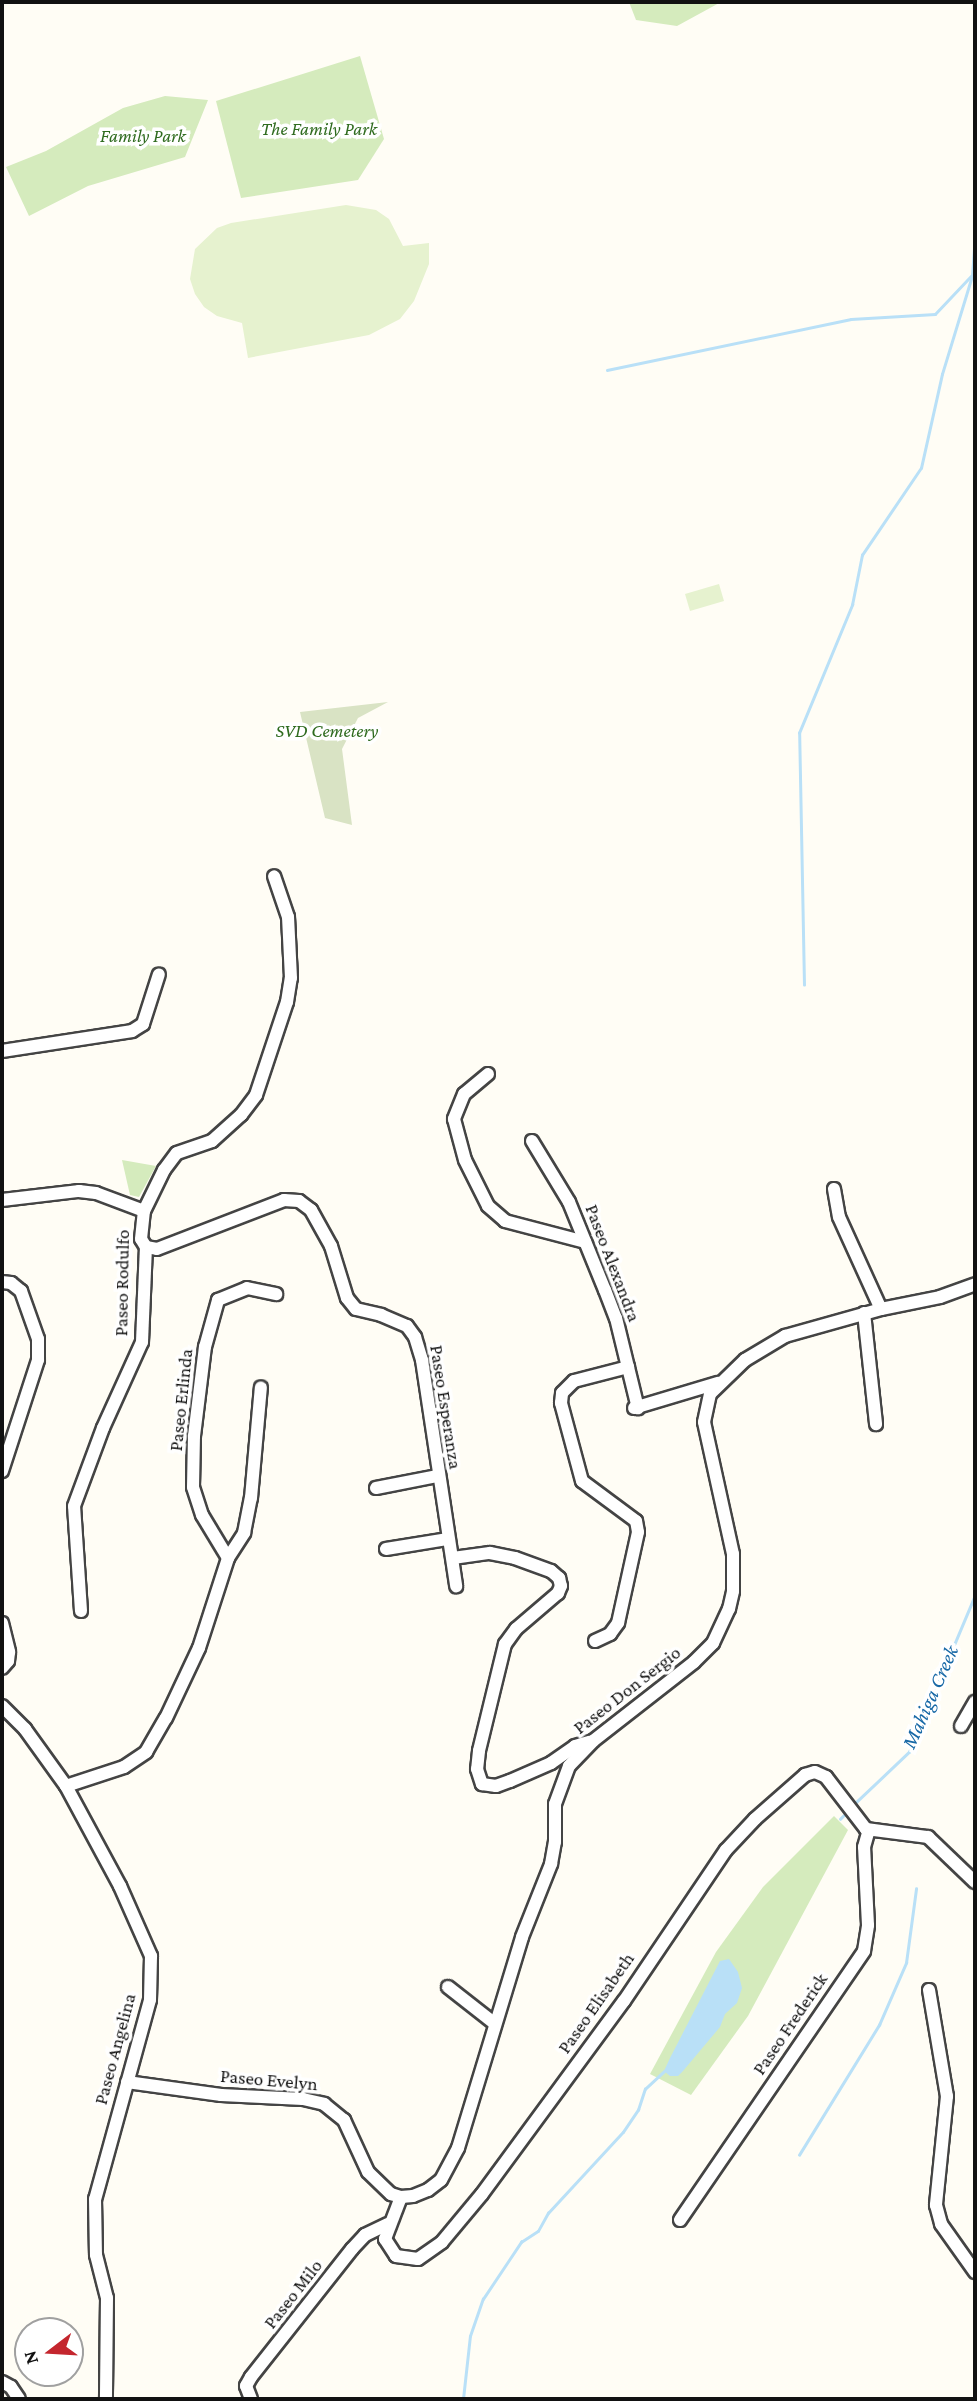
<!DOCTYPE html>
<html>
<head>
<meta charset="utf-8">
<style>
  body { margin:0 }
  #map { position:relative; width:977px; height:2401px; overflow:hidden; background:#fffdf5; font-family:"Crimson Pro",serif }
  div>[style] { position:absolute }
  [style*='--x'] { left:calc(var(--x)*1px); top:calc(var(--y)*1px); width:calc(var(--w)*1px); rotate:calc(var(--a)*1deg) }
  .green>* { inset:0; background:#d5ebbd }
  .cemetery>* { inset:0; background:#d9e3c4 }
  .pitch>* { inset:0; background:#e6f2cf }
  .water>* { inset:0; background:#b9e0f7 }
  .stream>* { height:2.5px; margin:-1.25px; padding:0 1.25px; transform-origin:1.25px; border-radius:1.25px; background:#b9e0f7 }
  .roads { filter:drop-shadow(2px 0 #444) drop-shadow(-2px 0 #444) drop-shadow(0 2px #444) drop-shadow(0 -2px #444) }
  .minor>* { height:12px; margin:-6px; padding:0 6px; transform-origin:6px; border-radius:6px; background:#fff }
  span { translate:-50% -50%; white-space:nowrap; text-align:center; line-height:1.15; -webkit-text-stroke:7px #fff; paint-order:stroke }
  .park-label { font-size:19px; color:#2f6b1f; font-style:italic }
  .street-label { font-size:19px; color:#111 }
  .water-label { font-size:21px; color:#1768a6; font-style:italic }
  .frame { position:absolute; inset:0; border:4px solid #111; pointer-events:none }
  .north { position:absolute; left:14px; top:2317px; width:70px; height:70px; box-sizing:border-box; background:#fff; border:2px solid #a0a0a0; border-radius:50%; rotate:253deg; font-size:19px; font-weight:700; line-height:28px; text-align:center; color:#111 }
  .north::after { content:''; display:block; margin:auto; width:24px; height:32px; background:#c4262e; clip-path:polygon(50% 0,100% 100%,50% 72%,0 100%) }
</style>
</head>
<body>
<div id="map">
  <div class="green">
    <i style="clip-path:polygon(629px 2px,721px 2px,677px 26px,636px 20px)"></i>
    <i style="clip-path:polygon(360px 56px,384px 139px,358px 180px,241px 198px,216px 101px)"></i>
    <i style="clip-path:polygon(165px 96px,208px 100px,185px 157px,88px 186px,29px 216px,6px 167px,46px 151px,123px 108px)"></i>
    <i style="clip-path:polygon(122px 1160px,156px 1166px,139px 1197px,130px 1195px)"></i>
    <i style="clip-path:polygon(834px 1816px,848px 1830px,748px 2016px,691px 2095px,650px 2074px,716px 1952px,763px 1887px)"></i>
  </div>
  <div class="cemetery">
    <i style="clip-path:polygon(388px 702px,358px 718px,342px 749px,352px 825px,325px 818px,300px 712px)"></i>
  </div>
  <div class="pitch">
    <i style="clip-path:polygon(346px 205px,376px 210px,389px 219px,403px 246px,429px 243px,429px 264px,414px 301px,400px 319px,369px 335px,248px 358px,242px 323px,217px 316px,204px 307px,195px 294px,190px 279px,195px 249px,217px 228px,231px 223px)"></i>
    <i style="clip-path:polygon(719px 584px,724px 601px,690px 611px,685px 594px)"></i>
  </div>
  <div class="water">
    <i style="clip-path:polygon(729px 1959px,738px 1972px,742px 1988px,737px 2003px,725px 2014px,720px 2027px,683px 2071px,678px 2076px,670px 2076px,664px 2071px,670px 2058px,720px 1961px)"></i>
  </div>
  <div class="stream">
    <i style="--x:607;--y:370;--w:249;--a:-11.8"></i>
    <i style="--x:851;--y:319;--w:84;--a:-3.4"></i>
    <i style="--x:935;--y:314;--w:52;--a:-46.5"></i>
    <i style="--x:804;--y:985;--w:252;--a:-91.1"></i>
    <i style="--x:799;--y:733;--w:139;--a:-67.5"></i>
    <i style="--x:852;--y:605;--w:51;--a:-78.7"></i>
    <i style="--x:862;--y:555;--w:105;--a:-55.9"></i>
    <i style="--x:921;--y:468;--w:96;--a:-77.4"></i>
    <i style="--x:942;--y:374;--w:102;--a:-73"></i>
    <i style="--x:972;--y:276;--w:42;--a:-85.9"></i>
    <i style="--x:852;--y:1806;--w:79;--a:-43.5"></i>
    <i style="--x:909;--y:1752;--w:170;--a:-67.2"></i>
    <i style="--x:840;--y:1819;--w:11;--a:-45"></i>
    <i style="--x:799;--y:2155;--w:153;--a:-58.4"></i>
    <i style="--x:879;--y:2025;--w:68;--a:-66.5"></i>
    <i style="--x:906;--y:1963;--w:75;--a:-82.3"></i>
    <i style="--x:463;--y:2399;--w:63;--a:-83.7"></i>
    <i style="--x:470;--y:2336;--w:39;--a:-71"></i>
    <i style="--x:483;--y:2299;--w:69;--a:-56.3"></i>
    <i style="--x:521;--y:2242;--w:20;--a:-33"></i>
    <i style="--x:538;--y:2231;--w:21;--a:-61"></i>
    <i style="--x:548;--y:2213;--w:110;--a:-47.2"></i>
    <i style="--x:623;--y:2132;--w:27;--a:-56"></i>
    <i style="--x:638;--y:2110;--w:22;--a:-72"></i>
    <i style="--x:645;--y:2089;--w:26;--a:-43"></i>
  </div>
  <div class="roads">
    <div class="minor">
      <i style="--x:2;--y:1051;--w:132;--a:-8.7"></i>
      <i style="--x:132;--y:1031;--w:13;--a:-32"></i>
      <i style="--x:143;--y:1024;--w:52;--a:-72.3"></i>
      <i style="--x:488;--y:1074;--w:31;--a:140"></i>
      <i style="--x:464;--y:1094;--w:27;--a:112"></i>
      <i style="--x:454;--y:1119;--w:42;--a:75"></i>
      <i style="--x:465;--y:1160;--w:51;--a:63.4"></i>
      <i style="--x:488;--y:1206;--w:23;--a:41"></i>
      <i style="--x:505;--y:1221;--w:83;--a:14.7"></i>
      <i style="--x:532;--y:1141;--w:71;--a:58.8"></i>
      <i style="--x:569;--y:1202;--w:95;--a:67.8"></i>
      <i style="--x:605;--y:1290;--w:30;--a:69"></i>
      <i style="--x:616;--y:1318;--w:93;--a:76.3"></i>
      <i style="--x:834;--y:1189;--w:28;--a:80"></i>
      <i style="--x:839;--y:1217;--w:101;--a:65.5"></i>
      <i style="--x:2;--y:1200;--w:78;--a:-6.7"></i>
      <i style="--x:79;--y:1191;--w:17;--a:7"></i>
      <i style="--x:96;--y:1193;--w:51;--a:20.6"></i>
      <i style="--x:146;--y:1247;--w:11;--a:10"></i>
      <i style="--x:157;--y:1249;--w:136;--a:-21.1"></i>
      <i style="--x:284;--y:1200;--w:15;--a:4"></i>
      <i style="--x:299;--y:1201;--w:15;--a:37"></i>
      <i style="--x:311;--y:1210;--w:41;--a:60.9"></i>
      <i style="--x:331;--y:1246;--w:54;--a:72.9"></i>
      <i style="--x:347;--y:1298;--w:14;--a:51"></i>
      <i style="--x:356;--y:1309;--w:26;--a:13"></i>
      <i style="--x:381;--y:1315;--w:28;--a:23"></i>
      <i style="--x:407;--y:1326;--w:14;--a:54"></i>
      <i style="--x:415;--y:1337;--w:24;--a:73"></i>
      <i style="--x:422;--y:1360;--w:229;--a:81.4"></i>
      <i style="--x:2;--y:1282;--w:9;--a:6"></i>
      <i style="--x:11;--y:1283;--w:13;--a:39"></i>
      <i style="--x:21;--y:1291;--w:51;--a:70.5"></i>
      <i style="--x:38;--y:1339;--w:21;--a:90"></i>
      <i style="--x:38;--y:1360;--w:117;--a:108"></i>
      <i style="--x:864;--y:1313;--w:112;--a:83.8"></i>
      <i style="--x:634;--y:1408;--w:88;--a:-16.6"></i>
      <i style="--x:376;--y:1488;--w:63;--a:-11"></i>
      <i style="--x:386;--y:1549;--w:63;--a:-9.2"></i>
      <i style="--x:228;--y:1558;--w:50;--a:-121.2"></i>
      <i style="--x:202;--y:1515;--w:29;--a:-108"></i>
      <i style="--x:193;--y:1487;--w:51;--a:-88.9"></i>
      <i style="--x:194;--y:1436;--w:90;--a:-83"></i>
      <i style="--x:205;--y:1347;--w:49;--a:-74.5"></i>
      <i style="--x:218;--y:1300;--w:31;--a:-22"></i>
      <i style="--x:247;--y:1288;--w:30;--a:12"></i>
      <i style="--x:453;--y:1558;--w:37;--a:-8"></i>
      <i style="--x:490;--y:1553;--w:25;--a:11"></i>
      <i style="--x:515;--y:1558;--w:38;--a:20"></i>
      <i style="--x:551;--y:1571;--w:11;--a:41"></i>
      <i style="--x:559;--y:1578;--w:8;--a:76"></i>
      <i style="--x:561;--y:1586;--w:8;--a:113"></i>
      <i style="--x:558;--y:1593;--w:55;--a:139.4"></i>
      <i style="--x:516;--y:1629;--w:19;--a:126"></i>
      <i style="--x:505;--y:1644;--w:110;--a:103.7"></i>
      <i style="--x:479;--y:1751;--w:18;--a:96"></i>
      <i style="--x:477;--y:1769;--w:16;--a:72"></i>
      <i style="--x:482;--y:1784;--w:14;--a:8"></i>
      <i style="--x:496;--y:1786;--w:15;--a:-20"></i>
      <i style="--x:510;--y:1781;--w:45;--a:-23.7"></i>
      <i style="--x:551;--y:1763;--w:29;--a:-35"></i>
      <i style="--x:575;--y:1746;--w:15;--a:-16"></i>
      <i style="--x:81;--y:1611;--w:105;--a:-93.8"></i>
      <i style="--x:74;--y:1506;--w:83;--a:-69.6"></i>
      <i style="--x:103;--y:1428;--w:94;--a:-65.6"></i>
      <i style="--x:142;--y:1342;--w:95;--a:-87.6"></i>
      <i style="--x:146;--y:1247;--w:9;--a:-122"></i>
      <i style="--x:141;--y:1239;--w:28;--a:-84"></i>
      <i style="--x:144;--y:1211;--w:46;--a:-64"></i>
      <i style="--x:164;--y:1170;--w:21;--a:-53"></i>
      <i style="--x:177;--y:1153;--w:37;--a:-19"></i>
      <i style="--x:212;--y:1141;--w:39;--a:-42"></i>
      <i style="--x:241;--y:1115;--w:25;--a:-53"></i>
      <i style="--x:256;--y:1095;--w:98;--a:-71.6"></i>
      <i style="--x:287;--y:1002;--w:24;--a:-81"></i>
      <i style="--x:291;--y:978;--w:61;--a:-92.8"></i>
      <i style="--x:288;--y:917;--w:43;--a:-108.9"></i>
      <i style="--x:2;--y:1623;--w:30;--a:76"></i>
      <i style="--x:9;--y:1652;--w:9;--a:96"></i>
      <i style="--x:8;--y:1661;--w:9;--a:131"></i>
      <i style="--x:595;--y:1641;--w:17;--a:-25"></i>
      <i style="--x:610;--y:1634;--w:14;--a:-54"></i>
      <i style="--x:618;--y:1623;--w:93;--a:-77.6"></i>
      <i style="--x:638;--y:1532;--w:11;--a:-100"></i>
      <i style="--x:636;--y:1521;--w:67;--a:-143.5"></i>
      <i style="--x:582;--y:1481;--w:81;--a:-105.1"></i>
      <i style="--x:561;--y:1403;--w:10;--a:-84"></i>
      <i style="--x:562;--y:1393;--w:17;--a:-45"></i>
      <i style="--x:574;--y:1381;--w:56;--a:-14.5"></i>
      <i style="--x:2;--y:1706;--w:33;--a:45"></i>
      <i style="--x:25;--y:1729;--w:70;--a:54.3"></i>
      <i style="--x:66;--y:1786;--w:114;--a:61.6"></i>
      <i style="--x:120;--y:1886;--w:77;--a:66.1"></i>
      <i style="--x:151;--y:1956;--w:44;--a:91.3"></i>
      <i style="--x:150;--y:2000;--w:206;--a:105.4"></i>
      <i style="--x:95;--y:2199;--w:56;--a:89"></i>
      <i style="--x:96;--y:2255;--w:44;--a:75.7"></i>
      <i style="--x:107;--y:2298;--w:101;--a:90.6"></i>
      <i style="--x:961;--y:1726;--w:28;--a:-60"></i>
      <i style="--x:66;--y:1786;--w:61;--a:-18.1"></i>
      <i style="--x:124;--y:1767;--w:27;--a:-34"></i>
      <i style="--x:146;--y:1752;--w:39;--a:-60"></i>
      <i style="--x:166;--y:1718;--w:77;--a:-64.8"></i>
      <i style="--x:199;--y:1648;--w:95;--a:-72.1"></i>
      <i style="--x:228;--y:1558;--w:30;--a:-57"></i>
      <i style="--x:244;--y:1533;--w:36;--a:-79"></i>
      <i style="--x:251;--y:1498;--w:111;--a:-84.9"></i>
      <i style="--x:448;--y:1987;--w:58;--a:38"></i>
      <i style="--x:929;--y:1990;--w:108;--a:80.4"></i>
      <i style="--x:947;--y:2096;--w:110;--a:95.8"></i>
      <i style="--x:936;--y:2205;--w:20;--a:75"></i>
      <i style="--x:941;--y:2224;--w:59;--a:54.7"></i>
      <i style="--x:127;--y:2082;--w:95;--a:7.9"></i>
      <i style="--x:221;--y:2095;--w:82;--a:2.8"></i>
      <i style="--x:303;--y:2099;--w:22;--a:13"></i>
      <i style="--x:324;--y:2104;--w:26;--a:39"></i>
      <i style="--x:344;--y:2120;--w:57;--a:65.2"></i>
      <i style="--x:368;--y:2172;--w:32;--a:44"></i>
      <i style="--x:391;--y:2194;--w:10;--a:17"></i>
      <i style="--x:401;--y:2197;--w:12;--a:-5"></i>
      <i style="--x:413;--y:2196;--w:16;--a:-22"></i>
      <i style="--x:428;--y:2190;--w:16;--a:-38"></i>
      <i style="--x:441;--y:2180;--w:36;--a:-62"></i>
      <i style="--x:458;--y:2148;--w:220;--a:-73.1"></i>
      <i style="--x:522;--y:1937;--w:79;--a:-68.3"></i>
      <i style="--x:551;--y:1864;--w:22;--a:-80"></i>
      <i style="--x:555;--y:1842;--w:38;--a:-90"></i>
      <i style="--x:555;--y:1804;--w:40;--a:-69.8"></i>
      <i style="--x:569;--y:1766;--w:35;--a:-46"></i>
      <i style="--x:593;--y:1741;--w:128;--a:-38"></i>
      <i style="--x:694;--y:1662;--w:27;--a:-45"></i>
      <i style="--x:713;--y:1643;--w:38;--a:-65"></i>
      <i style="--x:729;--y:1609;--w:18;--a:-77"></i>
      <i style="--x:733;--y:1591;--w:37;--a:-90"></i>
      <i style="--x:733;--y:1554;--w:135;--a:-102.4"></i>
      <i style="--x:704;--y:1422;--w:29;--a:-78"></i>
      <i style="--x:710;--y:1394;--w:49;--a:-44.2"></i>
      <i style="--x:745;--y:1360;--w:47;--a:-31"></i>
      <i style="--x:785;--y:1336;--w:100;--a:-15.7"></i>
      <i style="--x:881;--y:1309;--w:60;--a:-11.5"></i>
      <i style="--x:940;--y:1297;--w:37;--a:-20"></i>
      <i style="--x:401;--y:2197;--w:45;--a:110.9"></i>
      <i style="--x:385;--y:2239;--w:20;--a:57"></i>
      <i style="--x:396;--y:2256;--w:22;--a:8"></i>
      <i style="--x:418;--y:2259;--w:29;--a:-35"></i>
      <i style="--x:442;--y:2242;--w:62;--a:-50.2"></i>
      <i style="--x:482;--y:2194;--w:240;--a:-53.7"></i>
      <i style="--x:624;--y:2001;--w:182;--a:-56"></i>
      <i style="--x:726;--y:1850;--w:42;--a:-46.9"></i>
      <i style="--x:755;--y:1819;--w:67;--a:-41.3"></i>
      <i style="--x:805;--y:1775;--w:10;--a:-17"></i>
      <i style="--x:815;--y:1772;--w:12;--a:24"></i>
      <i style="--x:826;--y:1777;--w:66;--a:52.4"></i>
      <i style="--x:866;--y:1829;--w:63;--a:7.4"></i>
      <i style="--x:928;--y:1837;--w:65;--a:43.8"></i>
      <i style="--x:680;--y:2220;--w:326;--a:-55.6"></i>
      <i style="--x:864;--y:1951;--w:26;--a:-81"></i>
      <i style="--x:868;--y:1925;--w:78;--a:-92.9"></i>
      <i style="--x:864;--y:1847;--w:18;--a:-74"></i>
      <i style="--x:2;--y:2382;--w:10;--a:29"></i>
      <i style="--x:11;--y:2387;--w:14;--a:56"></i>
      <i style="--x:251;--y:2399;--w:14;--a:-111"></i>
      <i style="--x:246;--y:2386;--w:10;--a:-61"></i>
      <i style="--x:251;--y:2377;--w:163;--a:-51.7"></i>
      <i style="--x:352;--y:2249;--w:19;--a:-47"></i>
      <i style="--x:365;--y:2235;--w:25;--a:-26"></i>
    </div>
  </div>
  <div class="park-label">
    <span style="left:319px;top:129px">The Family Park</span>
    <span style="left:143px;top:136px">Family Park</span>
    <span style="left:327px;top:731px">SVD Cemetery</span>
  </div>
  <div class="street-label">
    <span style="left:613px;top:1263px;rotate:69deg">Paseo Alexandra</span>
    <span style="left:122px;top:1283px;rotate:-89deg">Paseo Rodulfo</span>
    <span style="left:181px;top:1400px;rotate:-84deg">Paseo Erlinda</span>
    <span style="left:446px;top:1407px;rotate:81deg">Paseo Esperanza</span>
    <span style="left:627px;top:1690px;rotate:-38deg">Paseo Don Sergio</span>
    <span style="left:596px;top:2003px;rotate:-55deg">Paseo Elisabeth</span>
    <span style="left:790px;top:2024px;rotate:-56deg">Paseo Frederick</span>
    <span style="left:115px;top:2049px;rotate:-75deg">Paseo Angelina</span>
    <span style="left:269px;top:2080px;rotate:5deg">Paseo Evelyn</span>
    <span style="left:293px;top:2294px;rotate:-52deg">Paseo Milo</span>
  </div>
  <div class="water-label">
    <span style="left:930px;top:1697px;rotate:-66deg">Mahiga Creek</span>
  </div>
  <div class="frame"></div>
  <div class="north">N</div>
</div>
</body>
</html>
